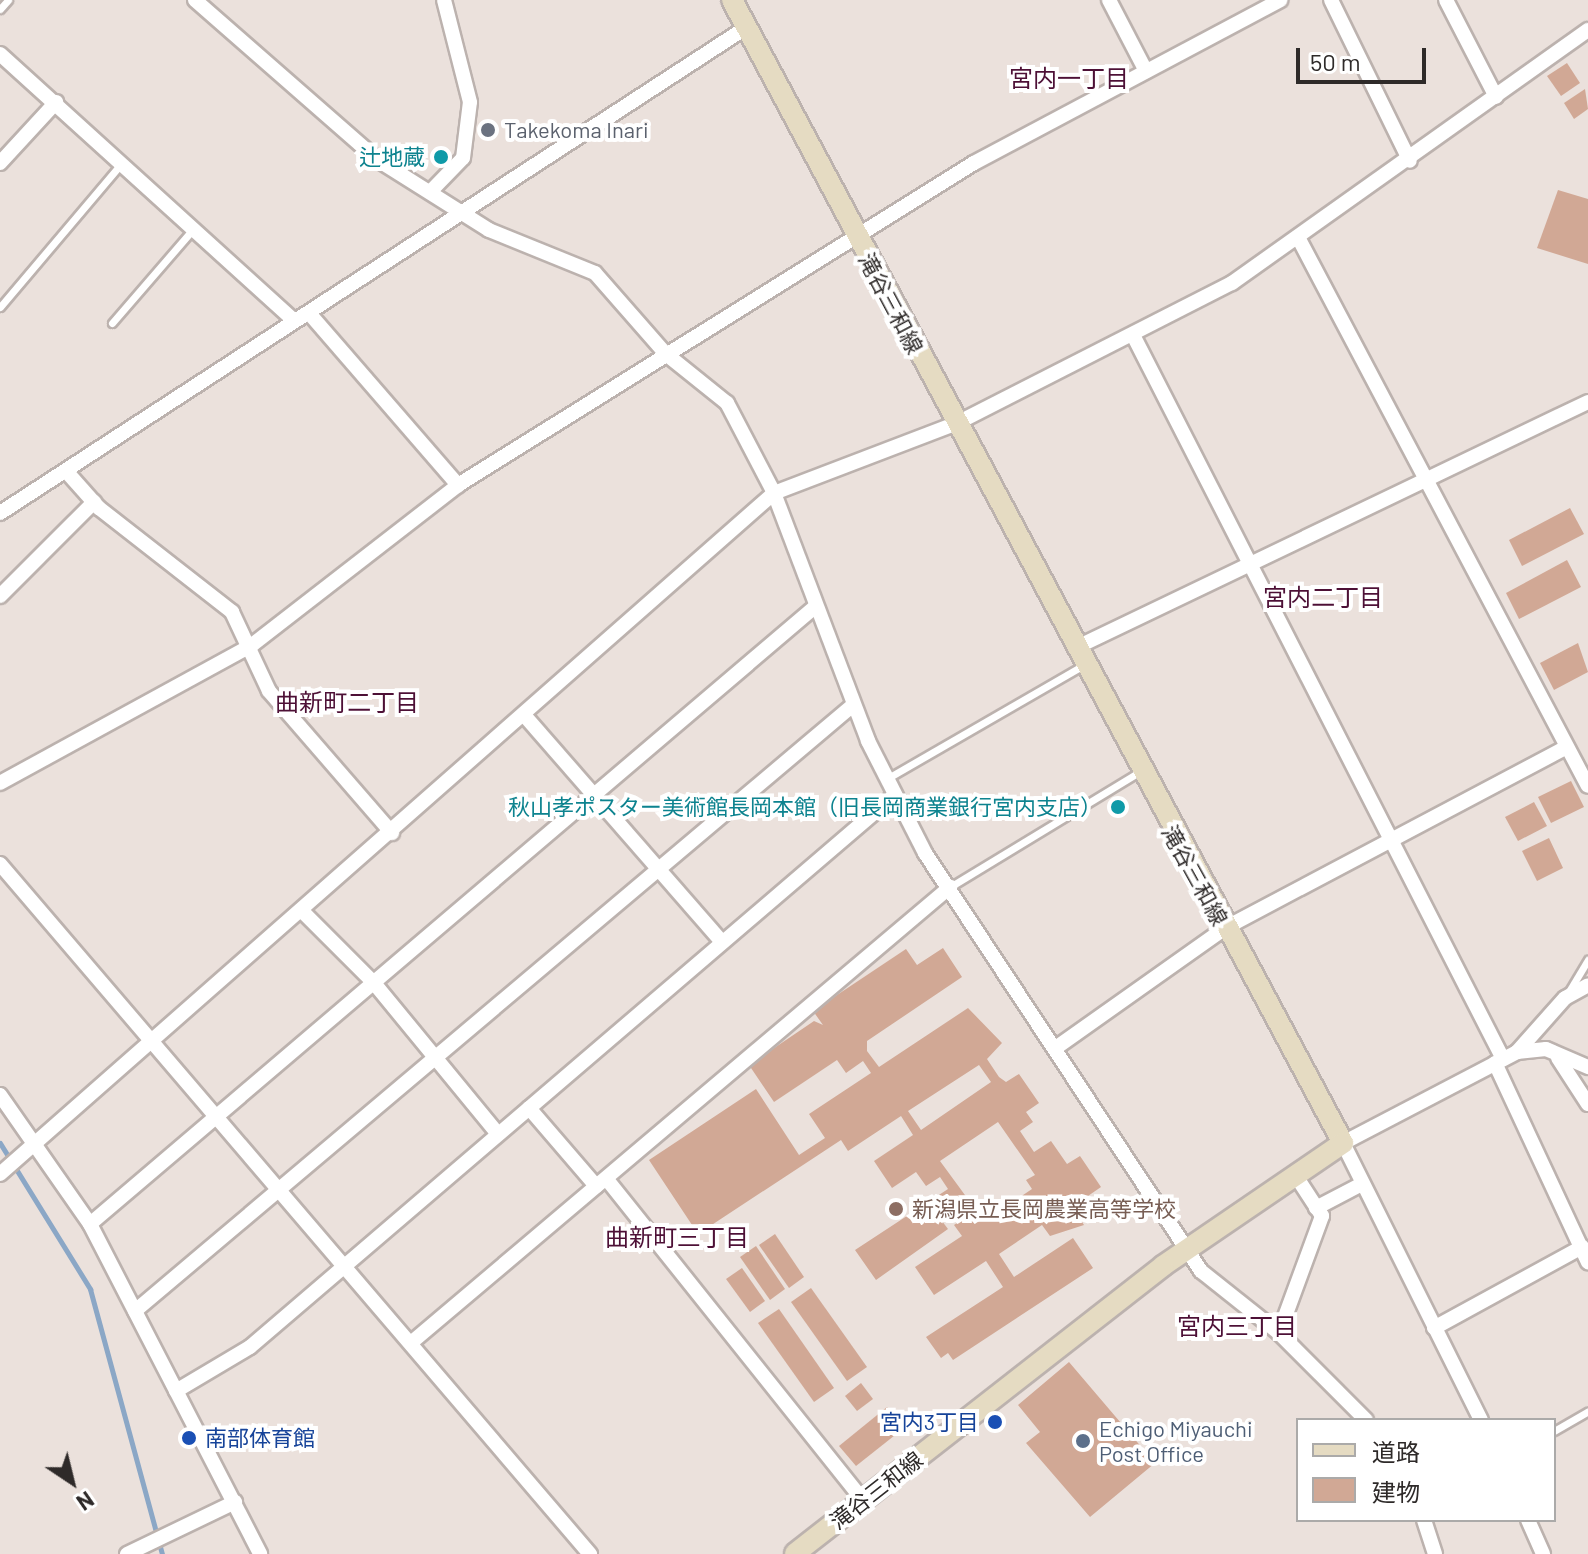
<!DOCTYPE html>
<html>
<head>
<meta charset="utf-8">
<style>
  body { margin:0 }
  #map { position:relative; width:1588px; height:1554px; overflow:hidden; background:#ebe1dc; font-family:Barlow,"Noto Sans JP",sans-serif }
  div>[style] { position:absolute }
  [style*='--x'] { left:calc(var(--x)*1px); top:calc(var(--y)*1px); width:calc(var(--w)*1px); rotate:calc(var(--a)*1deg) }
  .stream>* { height:5px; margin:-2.5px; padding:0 2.5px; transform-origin:2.5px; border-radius:2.5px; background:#8ba7c6 }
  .building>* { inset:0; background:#d1a895 }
  .roads { filter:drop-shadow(2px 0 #bcb2ae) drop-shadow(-2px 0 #bcb2ae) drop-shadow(0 2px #bcb2ae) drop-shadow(0 -2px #bcb2ae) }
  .service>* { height:7px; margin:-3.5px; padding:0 3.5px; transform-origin:3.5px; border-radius:3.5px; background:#fff }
  .minor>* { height:14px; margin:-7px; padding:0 7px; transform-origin:7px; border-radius:7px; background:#fff }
  .secondary>* { height:20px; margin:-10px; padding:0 10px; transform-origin:10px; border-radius:10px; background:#e5dbc2 }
  .dots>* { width:22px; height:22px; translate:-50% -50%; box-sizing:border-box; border:4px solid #fff; border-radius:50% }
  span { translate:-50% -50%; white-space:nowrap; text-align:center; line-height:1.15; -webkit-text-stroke:8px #fff; paint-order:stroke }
  .worship-label { font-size:22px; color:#5b616d }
  .left { translate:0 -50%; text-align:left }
  .culture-label { font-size:22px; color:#0d838f }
  .right { translate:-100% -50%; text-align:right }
  .street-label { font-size:22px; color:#2e2a29 }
  .education-label { font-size:22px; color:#785e54 }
  .transit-label { font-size:22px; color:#164399 }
  .service-label { font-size:22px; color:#4e5e75 }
  .neighbourhood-label { font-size:24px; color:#4d1036 }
  .legend { position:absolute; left:1296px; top:1418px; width:260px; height:104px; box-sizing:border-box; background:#fff; border:2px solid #abaaa9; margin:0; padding:10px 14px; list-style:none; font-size:24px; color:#2e2a29 }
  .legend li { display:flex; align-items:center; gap:16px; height:40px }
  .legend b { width:40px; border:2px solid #abaaa9 }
  .north { position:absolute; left:32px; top:1442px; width:80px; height:80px; -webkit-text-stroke:6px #fff; paint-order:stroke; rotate:145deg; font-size:22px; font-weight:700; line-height:32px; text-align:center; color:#2e2a29 }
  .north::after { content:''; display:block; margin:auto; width:28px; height:36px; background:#2e2a29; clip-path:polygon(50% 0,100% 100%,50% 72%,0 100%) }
  .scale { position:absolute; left:1296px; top:48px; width:130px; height:36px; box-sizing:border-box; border:4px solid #2e2a29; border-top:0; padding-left:10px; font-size:24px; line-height:28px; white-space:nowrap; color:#2e2a29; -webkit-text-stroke:6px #fff; paint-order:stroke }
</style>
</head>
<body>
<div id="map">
  <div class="stream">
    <i style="--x:0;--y:1143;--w:172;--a:58.3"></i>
    <i style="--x:90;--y:1289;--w:275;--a:74.8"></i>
  </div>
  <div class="building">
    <i style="clip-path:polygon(1567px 63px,1580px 83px,1561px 96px,1547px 76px)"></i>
    <i style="clip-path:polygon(1585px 89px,1588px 109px,1574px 119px,1564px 103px)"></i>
    <i style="clip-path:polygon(1558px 190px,1588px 199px,1588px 264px,1537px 248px)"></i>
    <i style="clip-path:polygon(1570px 508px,1584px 534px,1522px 566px,1509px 540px)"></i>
    <i style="clip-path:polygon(1567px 560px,1581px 587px,1519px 619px,1506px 593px)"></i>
    <i style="clip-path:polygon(1578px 643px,1588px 672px,1554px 690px,1540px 663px)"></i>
    <i style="clip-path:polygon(1571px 781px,1584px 807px,1551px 823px,1538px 797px)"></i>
    <i style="clip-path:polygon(1534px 802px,1547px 826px,1518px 841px,1505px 817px)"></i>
    <i style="clip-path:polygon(1549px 838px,1563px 868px,1537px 881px,1522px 851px)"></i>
    <i style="clip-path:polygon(evenodd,943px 948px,962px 977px,867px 1041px,867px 1051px,879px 1067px,968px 1008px,1002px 1043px,987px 1059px,999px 1077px,1006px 1082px,1019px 1074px,1039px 1103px,1026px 1112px,1033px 1122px,1020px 1131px,1034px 1152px,1051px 1141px,1067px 1164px,1080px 1156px,1101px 1187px,1072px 1207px,1084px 1225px,1050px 1236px,1042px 1225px,999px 1254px,1014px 1277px,1073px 1238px,1093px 1268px,953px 1360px,948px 1353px,941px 1358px,926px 1337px,1003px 1287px,986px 1261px,934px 1295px,915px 1267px,962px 1236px,954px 1225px,966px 1217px,955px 1200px,936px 1213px,948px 1229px,876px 1280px,855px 1250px,948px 1189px,940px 1177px,926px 1186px,916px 1172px,892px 1188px,874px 1161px,913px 1135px,901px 1116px,848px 1151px,841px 1140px,698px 1234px,649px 1160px,756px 1089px,799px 1155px,825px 1138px,809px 1114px,871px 1073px,863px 1061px,846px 1073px,837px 1060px,774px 1102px,749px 1065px,814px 1021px,823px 1025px,813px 1011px,906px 949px,917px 965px,943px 948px,979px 1065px,991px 1082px,921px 1130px,908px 1111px,979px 1065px,943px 948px,998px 1122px,1035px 1175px,1026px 1180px,1032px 1189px,984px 1221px,940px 1161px,998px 1122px)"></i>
    <i style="clip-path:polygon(775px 1234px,804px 1277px,789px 1288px,759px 1245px)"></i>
    <i style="clip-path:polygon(756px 1246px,785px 1289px,770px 1300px,740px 1257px)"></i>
    <i style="clip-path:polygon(742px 1268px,765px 1301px,750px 1312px,726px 1279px)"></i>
    <i style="clip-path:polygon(811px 1288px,867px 1367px,847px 1381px,791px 1302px)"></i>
    <i style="clip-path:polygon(779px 1309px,834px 1388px,814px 1402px,758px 1323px)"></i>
    <i style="clip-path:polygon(1069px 1362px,1155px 1463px,1090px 1517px,1026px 1443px,1040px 1432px,1018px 1405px)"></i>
    <i style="clip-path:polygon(861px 1383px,873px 1399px,857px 1411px,845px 1396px)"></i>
    <i style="clip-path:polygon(887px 1407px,904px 1428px,856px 1466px,839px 1446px)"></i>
  </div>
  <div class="roads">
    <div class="service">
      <i style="--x:0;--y:9;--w:12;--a:-48"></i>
      <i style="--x:0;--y:307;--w:187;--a:-49.8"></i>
      <i style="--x:112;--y:323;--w:125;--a:-49.2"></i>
      <i style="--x:888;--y:778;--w:226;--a:-30"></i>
      <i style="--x:950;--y:887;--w:221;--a:-31.3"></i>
      <i style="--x:1568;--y:993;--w:39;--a:-59"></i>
      <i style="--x:1554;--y:1431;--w:39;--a:-30"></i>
    </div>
    <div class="minor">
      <i style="--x:195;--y:0;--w:243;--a:41.2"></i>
      <i style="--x:378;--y:160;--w:131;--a:32.2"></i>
      <i style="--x:489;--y:230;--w:114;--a:22.1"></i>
      <i style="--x:595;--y:273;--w:108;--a:48.8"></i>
      <i style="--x:666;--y:354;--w:78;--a:38.8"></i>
      <i style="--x:727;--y:403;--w:102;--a:62.4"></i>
      <i style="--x:774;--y:493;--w:265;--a:69.2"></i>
      <i style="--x:868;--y:741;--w:126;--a:63"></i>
      <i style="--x:925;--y:853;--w:501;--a:56.56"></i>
      <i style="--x:1201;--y:1271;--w:100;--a:38.5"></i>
      <i style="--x:1279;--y:1333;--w:123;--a:45"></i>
      <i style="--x:1109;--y:0;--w:80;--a:62.5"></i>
      <i style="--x:1331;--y:0;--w:179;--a:63.9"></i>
      <i style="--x:1446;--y:0;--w:109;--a:62.7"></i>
      <i style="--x:0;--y:54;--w:397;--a:42.2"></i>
      <i style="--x:0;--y:163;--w:83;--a:-47.4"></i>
      <i style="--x:430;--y:192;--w:47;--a:-45.9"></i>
      <i style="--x:463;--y:158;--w:56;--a:-82.9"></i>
      <i style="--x:470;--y:102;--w:105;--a:-104.3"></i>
      <i style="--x:1300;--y:241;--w:616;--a:62.15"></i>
      <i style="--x:309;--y:313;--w:228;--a:49.1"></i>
      <i style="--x:1133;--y:335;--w:813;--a:62.93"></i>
      <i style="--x:66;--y:471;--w:50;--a:48.3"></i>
      <i style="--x:99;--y:508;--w:169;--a:38"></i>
      <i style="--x:232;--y:612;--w:87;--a:64.9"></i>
      <i style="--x:269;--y:691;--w:188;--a:49.1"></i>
      <i style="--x:0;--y:513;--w:888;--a:-33.05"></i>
      <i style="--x:0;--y:596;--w:133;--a:-45"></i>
      <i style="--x:1075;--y:648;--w:569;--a:-25.62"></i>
      <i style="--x:524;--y:715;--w:300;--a:48.9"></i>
      <i style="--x:0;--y:783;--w:287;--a:-28.7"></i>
      <i style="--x:252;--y:645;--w:261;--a:-37.8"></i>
      <i style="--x:458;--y:485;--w:608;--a:-31.97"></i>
      <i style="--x:974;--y:163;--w:347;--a:-28"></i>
      <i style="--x:0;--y:864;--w:908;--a:49.47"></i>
      <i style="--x:302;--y:911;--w:102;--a:45"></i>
      <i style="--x:374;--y:983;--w:195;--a:50.6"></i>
      <i style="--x:1057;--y:1047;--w:206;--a:-35.3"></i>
      <i style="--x:1225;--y:928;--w:382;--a:-27.9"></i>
      <i style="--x:1517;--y:1052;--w:29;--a:-6"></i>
      <i style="--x:1546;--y:1049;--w:46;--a:23.2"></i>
      <i style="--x:1558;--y:1058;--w:55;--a:56.9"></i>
      <i style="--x:1495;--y:1063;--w:220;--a:65"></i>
      <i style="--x:0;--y:1095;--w:157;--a:55.1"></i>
      <i style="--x:90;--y:1224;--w:371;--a:62.7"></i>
      <i style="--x:529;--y:1108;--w:103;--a:49.3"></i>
      <i style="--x:0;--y:1174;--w:1031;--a:-41.34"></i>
      <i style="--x:774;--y:493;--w:194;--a:-20.9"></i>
      <i style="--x:955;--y:424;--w:311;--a:-27"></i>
      <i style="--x:1232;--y:283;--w:437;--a:-35.4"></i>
      <i style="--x:609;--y:1182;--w:407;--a:51.4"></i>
      <i style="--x:1316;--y:1208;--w:52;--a:-27.6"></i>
      <i style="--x:90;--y:1224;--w:953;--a:-40.41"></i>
      <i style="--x:135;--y:1311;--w:940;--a:-40.16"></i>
      <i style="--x:1434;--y:1328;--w:169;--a:-28.7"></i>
      <i style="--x:1279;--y:1333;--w:125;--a:-69.8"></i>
      <i style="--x:1322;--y:1216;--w:51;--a:-123.1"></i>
      <i style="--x:412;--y:1342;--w:705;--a:-40.22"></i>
      <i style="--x:176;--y:1391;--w:86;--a:-30.7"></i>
      <i style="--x:250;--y:1347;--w:849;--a:-40.56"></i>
      <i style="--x:1481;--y:1420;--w:309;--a:-116.5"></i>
      <i style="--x:1343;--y:1143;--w:196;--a:-27.6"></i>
      <i style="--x:1517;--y:1052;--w:72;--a:-48.4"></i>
      <i style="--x:1565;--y:998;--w:26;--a:-29"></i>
      <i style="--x:1424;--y:1520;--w:36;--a:72"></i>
      <i style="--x:1528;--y:1520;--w:37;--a:66"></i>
      <i style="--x:127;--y:1554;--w:120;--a:-25.7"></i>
    </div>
    <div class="secondary">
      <i style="--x:732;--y:0;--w:1296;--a:61.87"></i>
      <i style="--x:1343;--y:1143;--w:218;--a:145.7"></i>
      <i style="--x:1163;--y:1266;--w:467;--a:142"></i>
    </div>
  </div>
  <div class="dots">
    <i style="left:488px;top:130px;background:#6b7280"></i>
    <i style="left:441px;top:157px;background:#0f9aa8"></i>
    <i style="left:1118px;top:807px;background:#0f9aa8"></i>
    <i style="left:896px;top:1209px;background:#8d6e63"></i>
    <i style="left:995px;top:1422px;background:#1a4fb4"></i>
    <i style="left:189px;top:1438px;background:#1a4fb4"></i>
    <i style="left:1083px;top:1441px;background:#5c6f8a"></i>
  </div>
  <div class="worship-label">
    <span class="left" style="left:504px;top:130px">Takekoma Inari</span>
  </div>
  <div class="culture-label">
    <span class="right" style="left:425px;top:157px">辻地蔵</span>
    <span class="right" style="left:1102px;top:807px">秋山孝ポスター美術館長岡本館（旧長岡商業銀行宮内支店）</span>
  </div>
  <div class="street-label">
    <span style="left:891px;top:303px;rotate:62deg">滝谷三和線</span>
    <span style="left:1195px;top:875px;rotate:61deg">滝谷三和線</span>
    <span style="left:876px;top:1490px;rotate:-38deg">滝谷三和線</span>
  </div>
  <div class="education-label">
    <span class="left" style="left:912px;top:1209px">新潟県立長岡農業高等学校</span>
  </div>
  <div class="transit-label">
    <span class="right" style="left:979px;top:1422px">宮内3丁目</span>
    <span class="left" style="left:205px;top:1438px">南部体育館</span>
  </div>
  <div class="service-label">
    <span class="left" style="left:1099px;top:1441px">Echigo Miyauchi<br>Post Office</span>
  </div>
  <div class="neighbourhood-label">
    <span style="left:1069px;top:78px">宮内一丁目</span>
    <span style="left:1323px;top:597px">宮内二丁目</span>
    <span style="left:347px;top:702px">曲新町二丁目</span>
    <span style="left:677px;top:1237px">曲新町三丁目</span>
    <span style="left:1237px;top:1326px">宮内三丁目</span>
  </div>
  <ul class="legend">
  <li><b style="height:10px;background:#e5dbc2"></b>道路</li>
  <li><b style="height:22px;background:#d1a895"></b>建物</li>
  </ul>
  <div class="north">N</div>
  <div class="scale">50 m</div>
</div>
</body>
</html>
